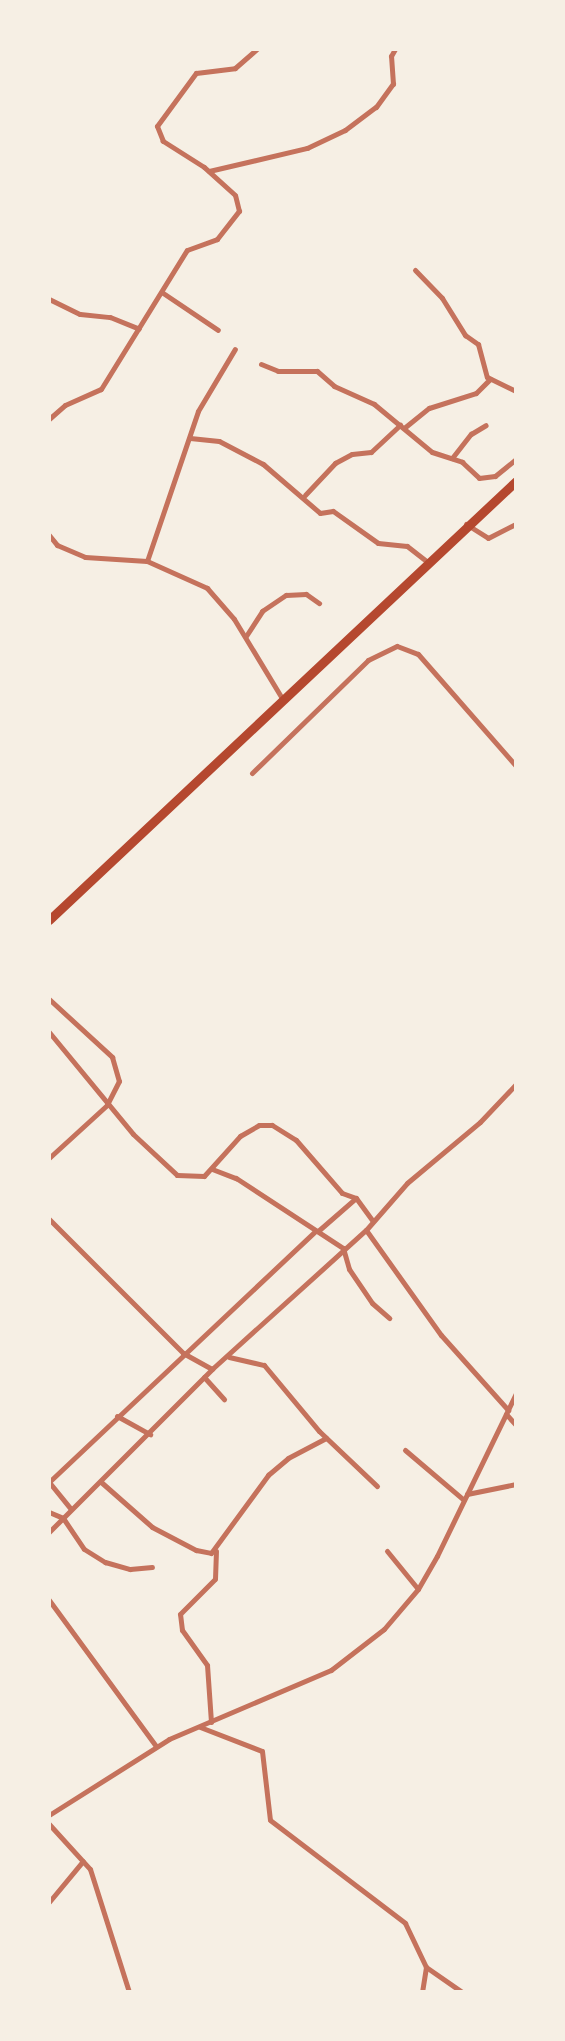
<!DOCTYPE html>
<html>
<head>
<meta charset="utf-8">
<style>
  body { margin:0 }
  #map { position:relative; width:565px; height:2041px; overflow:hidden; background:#f6efe4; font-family:Karla,sans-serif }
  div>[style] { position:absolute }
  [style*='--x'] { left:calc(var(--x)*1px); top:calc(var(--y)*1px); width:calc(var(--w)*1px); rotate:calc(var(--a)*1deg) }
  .minor>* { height:5px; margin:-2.5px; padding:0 2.5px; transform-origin:2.5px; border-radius:2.5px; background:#c5725c }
  .trunk>* { height:9px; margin:-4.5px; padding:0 4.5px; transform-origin:4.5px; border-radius:4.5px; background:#b5482f }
  span { translate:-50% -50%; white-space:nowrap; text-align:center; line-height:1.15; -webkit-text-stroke:5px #f6efe4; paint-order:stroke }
  .frame { position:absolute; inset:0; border:51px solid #f6efe4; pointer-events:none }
</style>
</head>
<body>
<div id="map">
  <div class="minor">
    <i style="--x:209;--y:171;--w:101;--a:-13.2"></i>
    <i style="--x:307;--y:148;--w:42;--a:-25.3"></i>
    <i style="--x:345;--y:130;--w:39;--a:-37"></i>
    <i style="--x:376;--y:107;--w:29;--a:-54"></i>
    <i style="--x:393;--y:84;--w:28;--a:-94"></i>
    <i style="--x:391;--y:56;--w:8;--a:-60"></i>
    <i style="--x:415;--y:270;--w:39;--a:46"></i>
    <i style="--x:442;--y:298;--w:44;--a:58.1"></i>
    <i style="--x:465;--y:335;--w:16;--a:35"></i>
    <i style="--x:478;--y:344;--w:34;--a:75"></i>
    <i style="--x:487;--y:377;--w:32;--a:26"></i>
    <i style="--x:163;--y:293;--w:66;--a:33.9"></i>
    <i style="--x:49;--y:299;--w:34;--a:26"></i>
    <i style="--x:80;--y:314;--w:30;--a:6"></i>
    <i style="--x:110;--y:317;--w:31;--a:22"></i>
    <i style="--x:261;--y:364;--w:18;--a:22"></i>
    <i style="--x:278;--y:371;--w:39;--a:0"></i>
    <i style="--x:317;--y:371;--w:23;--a:41"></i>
    <i style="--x:334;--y:386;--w:44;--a:24.2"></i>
    <i style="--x:374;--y:404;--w:75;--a:39.6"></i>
    <i style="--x:432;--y:452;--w:32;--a:18"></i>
    <i style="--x:462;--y:462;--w:23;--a:43"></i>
    <i style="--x:479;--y:478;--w:16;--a:-7"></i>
    <i style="--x:495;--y:476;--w:27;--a:-39"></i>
    <i style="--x:49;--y:419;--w:21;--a:-41"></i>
    <i style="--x:65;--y:405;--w:39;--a:-24"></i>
    <i style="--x:101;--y:389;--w:163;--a:-58.3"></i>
    <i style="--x:187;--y:250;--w:32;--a:-20"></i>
    <i style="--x:217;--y:239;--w:36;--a:-52"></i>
    <i style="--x:239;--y:211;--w:16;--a:-104"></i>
    <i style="--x:235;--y:195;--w:42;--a:-137.9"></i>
    <i style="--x:204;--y:167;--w:49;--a:-147.6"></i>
    <i style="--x:163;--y:141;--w:16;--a:-112"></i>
    <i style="--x:157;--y:126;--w:66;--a:-53.7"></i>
    <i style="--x:196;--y:73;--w:39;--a:-7"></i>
    <i style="--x:235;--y:68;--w:29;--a:-41"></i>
    <i style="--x:404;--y:428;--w:32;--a:-39"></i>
    <i style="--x:429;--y:408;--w:49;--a:-17.7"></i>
    <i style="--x:476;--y:393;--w:20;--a:-45"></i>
    <i style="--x:190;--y:438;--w:29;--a:6"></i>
    <i style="--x:219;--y:441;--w:50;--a:27.6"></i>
    <i style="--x:263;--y:464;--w:75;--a:40.7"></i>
    <i style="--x:320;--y:513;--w:13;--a:-9"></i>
    <i style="--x:333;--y:511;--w:55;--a:35.4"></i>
    <i style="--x:378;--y:543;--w:29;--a:6"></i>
    <i style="--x:407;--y:546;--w:24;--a:38"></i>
    <i style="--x:452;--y:458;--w:31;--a:-52"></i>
    <i style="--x:471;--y:434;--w:17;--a:-31"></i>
    <i style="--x:305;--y:495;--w:44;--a:-46.8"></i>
    <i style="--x:335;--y:463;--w:19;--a:-28"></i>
    <i style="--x:352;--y:454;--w:19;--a:-6"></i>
    <i style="--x:371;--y:452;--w:40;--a:-43"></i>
    <i style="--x:466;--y:524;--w:26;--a:32"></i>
    <i style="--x:488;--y:538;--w:31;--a:-27"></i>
    <i style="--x:49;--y:535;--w:13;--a:51"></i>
    <i style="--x:57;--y:545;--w:30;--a:23"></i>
    <i style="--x:85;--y:557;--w:62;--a:3.7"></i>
    <i style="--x:147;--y:561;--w:66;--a:24.2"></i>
    <i style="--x:207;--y:588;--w:41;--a:48.9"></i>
    <i style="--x:234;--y:619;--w:95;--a:58.8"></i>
    <i style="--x:147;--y:561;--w:158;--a:-71.2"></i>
    <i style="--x:198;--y:411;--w:72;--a:-59.2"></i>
    <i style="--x:246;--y:636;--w:30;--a:-57"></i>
    <i style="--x:262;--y:611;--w:29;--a:-34"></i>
    <i style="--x:286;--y:595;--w:20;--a:-3"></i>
    <i style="--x:306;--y:594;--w:16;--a:35"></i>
    <i style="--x:252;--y:773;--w:162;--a:-44.2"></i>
    <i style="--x:368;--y:660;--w:32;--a:-26"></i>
    <i style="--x:397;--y:646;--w:22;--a:21"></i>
    <i style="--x:418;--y:654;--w:149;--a:48.8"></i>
    <i style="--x:49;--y:999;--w:86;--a:42.6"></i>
    <i style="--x:112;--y:1057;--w:25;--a:74"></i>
    <i style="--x:119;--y:1081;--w:27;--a:117"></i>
    <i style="--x:107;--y:1105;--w:79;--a:137.6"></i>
    <i style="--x:49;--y:1032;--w:132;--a:50.5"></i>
    <i style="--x:133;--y:1134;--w:60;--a:43"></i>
    <i style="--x:177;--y:1175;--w:27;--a:2"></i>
    <i style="--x:204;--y:1176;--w:54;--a:-48"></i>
    <i style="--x:240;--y:1136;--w:22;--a:-30"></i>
    <i style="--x:259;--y:1125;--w:13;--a:0"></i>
    <i style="--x:272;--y:1125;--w:28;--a:32"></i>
    <i style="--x:296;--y:1140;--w:70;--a:49"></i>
    <i style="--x:342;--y:1193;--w:15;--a:20"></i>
    <i style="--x:356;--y:1198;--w:27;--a:54"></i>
    <i style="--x:212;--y:1169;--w:26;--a:21"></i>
    <i style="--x:236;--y:1178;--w:128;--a:33.2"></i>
    <i style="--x:343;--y:1248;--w:22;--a:74"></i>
    <i style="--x:349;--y:1269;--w:41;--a:55.9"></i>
    <i style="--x:372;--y:1303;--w:23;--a:41"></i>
    <i style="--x:49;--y:1219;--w:190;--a:45"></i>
    <i style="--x:183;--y:1353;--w:33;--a:29"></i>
    <i style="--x:366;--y:1230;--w:129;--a:54.5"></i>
    <i style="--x:441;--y:1335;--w:101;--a:48.2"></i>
    <i style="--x:318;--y:1231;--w:50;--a:-41"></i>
    <i style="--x:229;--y:1357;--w:36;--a:13"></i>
    <i style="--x:264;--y:1365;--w:86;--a:50.2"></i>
    <i style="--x:319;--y:1431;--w:80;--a:43.5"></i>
    <i style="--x:204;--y:1377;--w:30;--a:48"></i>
    <i style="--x:506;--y:1414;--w:15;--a:48"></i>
    <i style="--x:117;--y:1416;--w:38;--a:29"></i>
    <i style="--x:405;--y:1450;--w:77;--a:40.3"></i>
    <i style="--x:49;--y:1482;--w:364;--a:-43.3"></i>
    <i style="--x:49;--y:1482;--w:33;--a:51"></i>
    <i style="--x:101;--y:1482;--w:68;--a:41.4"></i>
    <i style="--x:152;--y:1527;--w:50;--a:27.6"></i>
    <i style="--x:196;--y:1550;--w:15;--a:11"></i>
    <i style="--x:211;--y:1553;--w:97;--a:-53.8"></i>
    <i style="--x:268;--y:1475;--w:26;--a:-40"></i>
    <i style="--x:288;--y:1458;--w:43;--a:-27.8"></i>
    <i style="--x:467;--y:1494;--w:50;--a:-11.5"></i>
    <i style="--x:49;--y:1512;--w:15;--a:23"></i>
    <i style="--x:63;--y:1518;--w:37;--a:56"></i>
    <i style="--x:84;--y:1549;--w:25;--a:32"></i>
    <i style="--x:105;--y:1562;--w:26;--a:16"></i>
    <i style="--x:130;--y:1569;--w:22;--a:-5"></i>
    <i style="--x:49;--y:1532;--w:231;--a:-45"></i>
    <i style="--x:212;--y:1369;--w:207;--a:-42.1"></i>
    <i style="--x:366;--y:1230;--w:62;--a:-48.9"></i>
    <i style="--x:407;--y:1183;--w:95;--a:-39.9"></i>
    <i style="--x:480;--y:1122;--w:52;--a:-46.5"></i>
    <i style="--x:387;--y:1551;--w:49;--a:50.8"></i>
    <i style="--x:49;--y:1600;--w:181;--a:53.8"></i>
    <i style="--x:211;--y:1722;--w:57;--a:-94"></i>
    <i style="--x:207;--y:1665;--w:43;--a:-125.5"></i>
    <i style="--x:182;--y:1630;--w:16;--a:-97"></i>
    <i style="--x:180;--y:1614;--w:49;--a:-45"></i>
    <i style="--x:215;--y:1579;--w:28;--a:-88"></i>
    <i style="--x:200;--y:1727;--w:66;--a:21.2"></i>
    <i style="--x:262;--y:1751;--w:69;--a:83.4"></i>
    <i style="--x:270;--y:1820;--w:170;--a:37.3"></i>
    <i style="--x:405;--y:1923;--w:49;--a:64.5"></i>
    <i style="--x:426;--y:1967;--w:25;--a:99"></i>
    <i style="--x:49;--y:1815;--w:142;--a:-32.3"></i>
    <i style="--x:169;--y:1739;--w:176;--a:-23.1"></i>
    <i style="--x:331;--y:1670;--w:67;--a:-37.7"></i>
    <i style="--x:384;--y:1629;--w:52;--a:-49.6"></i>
    <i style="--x:418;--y:1589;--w:38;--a:-60"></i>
    <i style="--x:437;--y:1556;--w:181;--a:-64.1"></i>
    <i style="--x:49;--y:1824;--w:61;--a:47.7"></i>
    <i style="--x:90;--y:1869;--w:129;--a:72.4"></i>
    <i style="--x:49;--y:1902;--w:53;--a:-50.3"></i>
    <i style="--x:426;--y:1967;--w:44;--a:34.8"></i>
  </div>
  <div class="trunk">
    <i style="--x:49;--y:920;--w:641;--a:-43.23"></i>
  </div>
  <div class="frame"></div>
</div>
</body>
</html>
